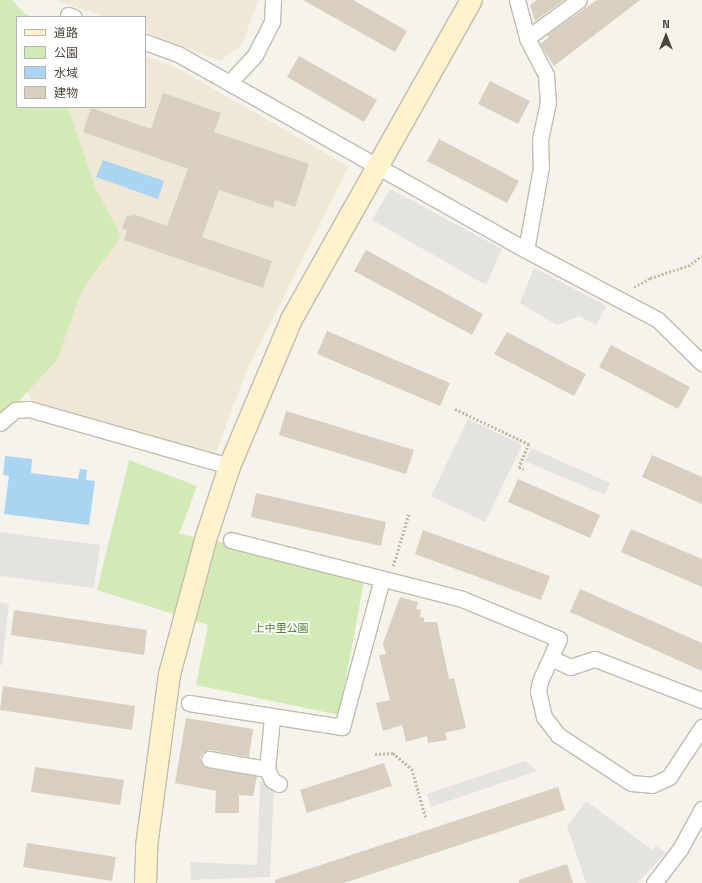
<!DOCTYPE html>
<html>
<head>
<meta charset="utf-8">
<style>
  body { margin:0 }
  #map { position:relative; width:702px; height:883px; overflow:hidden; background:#f6f3ec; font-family:"Titillium Web","Noto Sans JP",sans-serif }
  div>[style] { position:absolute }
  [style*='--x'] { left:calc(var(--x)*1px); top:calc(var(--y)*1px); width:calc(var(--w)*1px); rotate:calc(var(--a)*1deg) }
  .education>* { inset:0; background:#efe8d6 }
  .green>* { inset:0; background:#d2eab5 }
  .parking>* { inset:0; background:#e5e3e0 }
  .water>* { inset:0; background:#a9d4f2 }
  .building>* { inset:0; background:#d8cfc1 }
  .path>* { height:2.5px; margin-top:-1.25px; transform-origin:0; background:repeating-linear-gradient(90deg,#c4b79f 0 2px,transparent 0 4px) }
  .roads { filter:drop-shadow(1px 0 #c2bbae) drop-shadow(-1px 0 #c2bbae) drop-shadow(0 1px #c2bbae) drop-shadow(0 -1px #c2bbae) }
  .street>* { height:15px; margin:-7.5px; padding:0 7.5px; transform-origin:7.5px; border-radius:7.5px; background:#fff }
  .secondary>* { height:21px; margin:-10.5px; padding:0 10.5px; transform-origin:10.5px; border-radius:10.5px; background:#fff3cd }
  span { translate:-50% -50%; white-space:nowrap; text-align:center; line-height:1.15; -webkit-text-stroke:3.5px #fff; paint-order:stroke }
  .park-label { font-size:11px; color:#4a7f2a }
  .legend { position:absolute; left:16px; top:16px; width:130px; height:92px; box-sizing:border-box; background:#fff; border:1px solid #b7b4b0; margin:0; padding:5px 7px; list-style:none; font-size:12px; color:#4b4439 }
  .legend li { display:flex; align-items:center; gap:8px; height:20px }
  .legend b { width:20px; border:1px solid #b7b4b0 }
  .north { position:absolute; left:646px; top:16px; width:40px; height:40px; -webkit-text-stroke:3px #fff; paint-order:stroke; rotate:0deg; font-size:11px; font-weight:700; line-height:16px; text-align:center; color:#4b4439 }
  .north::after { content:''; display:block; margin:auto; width:14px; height:18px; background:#4b4439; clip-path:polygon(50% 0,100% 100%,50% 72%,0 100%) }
</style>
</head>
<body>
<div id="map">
  <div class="education">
    <i style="clip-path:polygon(54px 0,258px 0,242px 45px,220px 61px,145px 32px,145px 17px,106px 17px)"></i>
    <i style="clip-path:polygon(145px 56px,177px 68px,349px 167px,245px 375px,215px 455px,31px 401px,22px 377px,81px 162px,69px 107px,145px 107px)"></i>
  </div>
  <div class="green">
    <i style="clip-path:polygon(0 0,12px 0,25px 14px,33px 17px,17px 17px,17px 107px,68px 107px,95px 187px,121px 236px,81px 292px,57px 360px,0 421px)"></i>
    <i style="clip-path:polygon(129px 460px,197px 486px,179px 534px,366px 571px,339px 715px,196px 685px,208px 625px,97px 590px)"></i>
  </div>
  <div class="parking">
    <i style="clip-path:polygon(390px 189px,502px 249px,486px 285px,372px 220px)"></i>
    <i style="clip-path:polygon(534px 268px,607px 306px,596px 325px,579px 316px,557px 325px,520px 303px)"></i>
    <i style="clip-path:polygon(468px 419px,522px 445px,485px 522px,431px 496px)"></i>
    <i style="clip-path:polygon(531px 448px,610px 483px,605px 495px,525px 461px)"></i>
    <i style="clip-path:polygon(0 532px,100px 545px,94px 588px,0 576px)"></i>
    <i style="clip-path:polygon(0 602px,9px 604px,2px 665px,0 665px)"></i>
    <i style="clip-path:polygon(526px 761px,537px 771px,431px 807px,427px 794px)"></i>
    <i style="clip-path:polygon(260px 781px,274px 785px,270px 877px,191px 880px,190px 862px,257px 865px)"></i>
    <i style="clip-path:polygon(586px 801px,652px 850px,656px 846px,666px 853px,637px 883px,586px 883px,567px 826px)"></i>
  </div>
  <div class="water">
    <i style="clip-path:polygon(103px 160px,164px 181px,158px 199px,96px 177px)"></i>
    <i style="clip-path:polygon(5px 456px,32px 459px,31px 473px,78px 479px,80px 469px,87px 470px,86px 480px,95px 481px,89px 525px,4px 514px,9px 476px,3px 475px)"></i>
  </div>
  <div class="building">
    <i style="clip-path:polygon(303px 0,353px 0,407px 31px,395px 52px)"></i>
    <i style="clip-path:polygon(537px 0,564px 0,535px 21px,530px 5px)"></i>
    <i style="clip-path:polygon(597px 0,640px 0,554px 66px,540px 44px,549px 37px,547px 35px)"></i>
    <i style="clip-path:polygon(299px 56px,377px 100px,364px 122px,287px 77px)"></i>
    <i style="clip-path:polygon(490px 81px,530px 101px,518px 124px,478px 104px)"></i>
    <i style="clip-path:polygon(163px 93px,221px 113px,214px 132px,309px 164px,295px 207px,275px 200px,273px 208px,219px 190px,202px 237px,272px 261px,263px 288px,124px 240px,127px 230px,122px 228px,127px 215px,132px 217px,133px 214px,167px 226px,188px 169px,83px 132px,91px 108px,151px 129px)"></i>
    <i style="clip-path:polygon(439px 139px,519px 181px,507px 203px,427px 161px)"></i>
    <i style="clip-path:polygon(366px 250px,483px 314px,472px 335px,354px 271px)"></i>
    <i style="clip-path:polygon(327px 331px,450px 383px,440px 406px,317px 354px)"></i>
    <i style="clip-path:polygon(507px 332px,586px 374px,574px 396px,494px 354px)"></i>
    <i style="clip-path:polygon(611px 345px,690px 387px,678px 409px,599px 367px)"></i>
    <i style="clip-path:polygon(286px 411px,414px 450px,406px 474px,279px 435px)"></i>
    <i style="clip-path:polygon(652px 455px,702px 477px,702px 504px,642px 477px)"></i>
    <i style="clip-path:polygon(518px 479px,600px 515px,590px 538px,508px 502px)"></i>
    <i style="clip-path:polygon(256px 493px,386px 522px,381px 546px,251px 517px)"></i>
    <i style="clip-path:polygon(631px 529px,702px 559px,702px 587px,621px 552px)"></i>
    <i style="clip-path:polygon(423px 530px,550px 576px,541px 600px,415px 554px)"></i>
    <i style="clip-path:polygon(580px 589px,702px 643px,702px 671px,570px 612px)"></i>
    <i style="clip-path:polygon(400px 597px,418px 602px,416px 609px,421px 610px,420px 617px,424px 618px,424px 622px,437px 622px,449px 679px,454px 678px,466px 728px,445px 733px,447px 740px,428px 743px,427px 736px,406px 742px,402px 725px,383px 731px,376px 703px,390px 700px,379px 655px,386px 654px,383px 643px)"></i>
    <i style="clip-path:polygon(14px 610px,147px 630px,144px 655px,11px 635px)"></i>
    <i style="clip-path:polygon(3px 686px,135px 706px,132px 730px,0 710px)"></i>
    <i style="clip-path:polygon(186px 718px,253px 729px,249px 757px,210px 750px,202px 753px,200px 758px,207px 768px,257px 776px,253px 796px,239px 795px,239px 813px,215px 813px,216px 791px,175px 783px)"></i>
    <i style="clip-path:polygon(384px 763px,392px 786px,307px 813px,300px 790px)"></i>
    <i style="clip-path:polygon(35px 767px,124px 780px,120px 805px,31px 792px)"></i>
    <i style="clip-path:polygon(558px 787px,565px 810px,344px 883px,275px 883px,275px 880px)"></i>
    <i style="clip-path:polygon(27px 843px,116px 857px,112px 881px,23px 867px)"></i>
    <i style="clip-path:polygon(567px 864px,573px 883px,519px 883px,519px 880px)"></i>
  </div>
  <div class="path">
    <i style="--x:634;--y:287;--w:18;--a:-29"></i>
    <i style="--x:650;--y:278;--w:40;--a:-18"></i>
    <i style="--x:688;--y:266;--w:17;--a:-36"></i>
    <i style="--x:455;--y:409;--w:82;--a:25.3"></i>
    <i style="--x:529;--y:444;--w:25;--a:113"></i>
    <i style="--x:519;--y:467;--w:5;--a:22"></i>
    <i style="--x:393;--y:566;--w:55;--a:-73.2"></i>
    <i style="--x:375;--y:754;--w:18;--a:-3"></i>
    <i style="--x:393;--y:753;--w:25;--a:40"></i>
    <i style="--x:412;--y:769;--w:51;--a:74.1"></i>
  </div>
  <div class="roads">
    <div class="street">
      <i style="--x:517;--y:0;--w:39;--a:75"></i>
      <i style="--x:527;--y:38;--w:42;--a:62.8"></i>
      <i style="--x:546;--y:75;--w:27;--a:86"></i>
      <i style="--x:548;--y:102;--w:39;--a:102"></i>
      <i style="--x:540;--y:140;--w:27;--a:88"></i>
      <i style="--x:541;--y:167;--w:84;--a:100.2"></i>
      <i style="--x:68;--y:15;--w:6;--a:18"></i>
      <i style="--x:527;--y:38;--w:64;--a:-36.2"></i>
      <i style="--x:145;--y:42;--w:35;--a:20"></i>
      <i style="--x:178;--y:54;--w:399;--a:29.4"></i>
      <i style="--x:526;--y:250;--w:149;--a:27.9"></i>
      <i style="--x:658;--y:320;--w:62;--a:44.3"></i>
      <i style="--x:230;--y:82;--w:37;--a:-47"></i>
      <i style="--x:255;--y:55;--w:38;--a:-63"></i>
      <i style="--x:272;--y:21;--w:21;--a:-87"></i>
      <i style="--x:0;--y:423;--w:20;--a:-41"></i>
      <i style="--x:15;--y:410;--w:14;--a:-4"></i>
      <i style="--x:29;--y:409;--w:208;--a:15.9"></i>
      <i style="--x:231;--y:540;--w:238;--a:14.3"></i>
      <i style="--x:462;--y:599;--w:105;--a:22.4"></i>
      <i style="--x:559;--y:639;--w:46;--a:114.3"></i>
      <i style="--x:540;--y:681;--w:10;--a:101"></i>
      <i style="--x:538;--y:691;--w:27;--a:77"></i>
      <i style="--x:544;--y:717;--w:23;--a:52"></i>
      <i style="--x:558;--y:735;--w:87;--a:33.3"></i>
      <i style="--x:631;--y:783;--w:21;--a:5"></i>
      <i style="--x:652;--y:785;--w:19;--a:-25"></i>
      <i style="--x:669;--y:777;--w:60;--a:-56.6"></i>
      <i style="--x:551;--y:658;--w:21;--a:25"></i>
      <i style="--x:570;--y:667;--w:26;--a:-18"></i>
      <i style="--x:595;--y:659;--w:115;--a:21"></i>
      <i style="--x:189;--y:703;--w:155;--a:8.9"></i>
      <i style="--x:342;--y:727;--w:153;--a:-74.9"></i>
      <i style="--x:272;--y:718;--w:51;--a:95.6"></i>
      <i style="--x:267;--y:769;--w:12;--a:66"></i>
      <i style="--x:272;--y:780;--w:8;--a:30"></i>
      <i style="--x:209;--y:759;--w:59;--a:9.8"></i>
      <i style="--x:654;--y:883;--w:43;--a:-52.6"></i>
      <i style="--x:680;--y:849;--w:46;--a:-61.2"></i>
    </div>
    <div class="secondary">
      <i style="--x:145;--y:883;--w:37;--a:-88"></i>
      <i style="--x:146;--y:846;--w:174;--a:-82.4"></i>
      <i style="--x:169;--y:674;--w:143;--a:-75"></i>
      <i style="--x:206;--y:536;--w:74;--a:-71.8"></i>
      <i style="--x:229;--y:466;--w:160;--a:-67.1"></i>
      <i style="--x:291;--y:319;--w:366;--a:-60.6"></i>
    </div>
  </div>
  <div class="park-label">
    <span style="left:281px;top:628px">上中里公園</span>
  </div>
  <ul class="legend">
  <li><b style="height:5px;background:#fff3cd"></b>道路</li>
  <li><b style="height:11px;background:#d2eab5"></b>公園</li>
  <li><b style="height:11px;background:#a9d4f2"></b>水域</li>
  <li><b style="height:11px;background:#d8cfc1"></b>建物</li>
  </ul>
  <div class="north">N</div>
</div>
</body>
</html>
